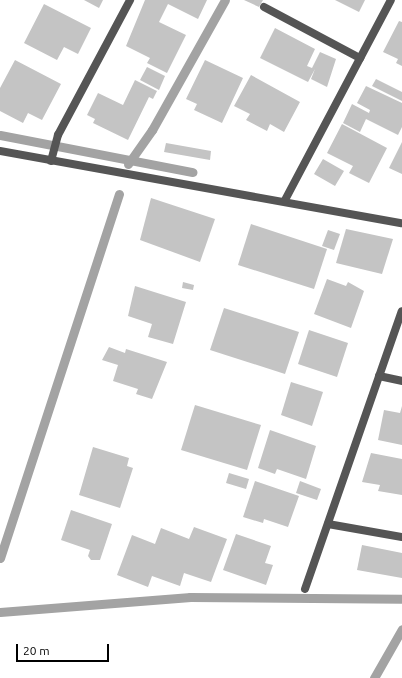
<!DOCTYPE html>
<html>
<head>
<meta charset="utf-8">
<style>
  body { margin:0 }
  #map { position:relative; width:402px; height:678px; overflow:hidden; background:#fff; font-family:Ubuntu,sans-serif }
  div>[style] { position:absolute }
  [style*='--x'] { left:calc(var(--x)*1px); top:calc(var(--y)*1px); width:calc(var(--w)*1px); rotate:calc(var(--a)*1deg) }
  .stream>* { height:9px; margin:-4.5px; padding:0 4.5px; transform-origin:4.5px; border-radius:4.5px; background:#a3a3a3 }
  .building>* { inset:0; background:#c4c4c4 }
  .minor>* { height:8px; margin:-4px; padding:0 4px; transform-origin:4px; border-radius:4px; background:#555 }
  span { translate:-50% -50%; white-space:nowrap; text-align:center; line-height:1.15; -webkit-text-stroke:4px #fff; paint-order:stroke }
  .scale { position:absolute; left:16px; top:644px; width:93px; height:18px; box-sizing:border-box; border:2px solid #000; border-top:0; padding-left:5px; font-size:12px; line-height:14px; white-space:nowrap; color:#000; -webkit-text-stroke:3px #fff; paint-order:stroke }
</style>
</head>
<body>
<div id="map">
  <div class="stream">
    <i style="--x:0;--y:135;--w:196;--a:10.9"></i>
    <i style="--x:128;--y:164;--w:42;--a:-54.8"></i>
    <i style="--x:152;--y:130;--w:149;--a:-60.7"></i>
    <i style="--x:0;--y:558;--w:383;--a:-71.9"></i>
    <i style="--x:0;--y:612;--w:191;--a:-4.5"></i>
    <i style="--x:190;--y:597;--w:212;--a:0.5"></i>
    <i style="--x:374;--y:678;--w:56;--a:-60.3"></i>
  </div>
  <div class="building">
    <i style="clip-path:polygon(84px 0,103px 0,99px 8px)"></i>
    <i style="clip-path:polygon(145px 0,207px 0,198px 19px,168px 4px,159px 22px,186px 35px,167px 73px,147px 63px,150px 58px,126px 46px)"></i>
    <i style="clip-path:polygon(244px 0,263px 0,259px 7px)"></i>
    <i style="clip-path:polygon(335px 0,365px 0,359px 12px)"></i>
    <i style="clip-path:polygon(44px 4px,91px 28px,78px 54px,64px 47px,57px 60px,24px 43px)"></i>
    <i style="clip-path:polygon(399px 21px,402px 22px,402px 66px,396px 63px,398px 59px,383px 52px)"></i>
    <i style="clip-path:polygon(275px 28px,315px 49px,307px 66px,312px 68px,320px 52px,336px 59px,327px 87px,311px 79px,315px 69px,308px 82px,260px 58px)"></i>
    <i style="clip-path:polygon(15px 60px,61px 84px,42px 120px,28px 113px,23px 123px,0 111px,0 88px)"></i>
    <i style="clip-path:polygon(205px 60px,243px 78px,222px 123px,194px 110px,197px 104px,186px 99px)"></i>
    <i style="clip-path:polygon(147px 67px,165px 76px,159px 90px,140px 80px)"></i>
    <i style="clip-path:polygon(251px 75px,300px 102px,284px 132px,270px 124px,267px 131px,246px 120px,250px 114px,234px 106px)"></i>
    <i style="clip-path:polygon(376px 79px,402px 92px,402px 101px,372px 86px)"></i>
    <i style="clip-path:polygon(135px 80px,157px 91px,153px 99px,149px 97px,128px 140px,93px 123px,95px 119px,87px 115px,98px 93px,123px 105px)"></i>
    <i style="clip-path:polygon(366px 86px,402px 103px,402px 127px,398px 135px,366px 119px,360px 132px,343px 123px,352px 104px,369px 113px,370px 110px,357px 103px)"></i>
    <i style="clip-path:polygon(342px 124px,387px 148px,369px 183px,349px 173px,353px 166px,327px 153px)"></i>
    <i style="clip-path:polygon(402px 142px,402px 174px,389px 168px)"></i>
    <i style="clip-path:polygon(166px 143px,211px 151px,210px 160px,164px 152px)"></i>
    <i style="clip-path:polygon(323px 159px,344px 171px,335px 186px,314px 174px)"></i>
    <i style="clip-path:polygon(151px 198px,215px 219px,200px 262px,140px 240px)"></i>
    <i style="clip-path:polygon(251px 224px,327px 249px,314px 289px,238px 265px)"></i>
    <i style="clip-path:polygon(346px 229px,393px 239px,382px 274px,336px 263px)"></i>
    <i style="clip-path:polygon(328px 230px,340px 234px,334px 250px,322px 246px)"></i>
    <i style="clip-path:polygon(327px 279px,346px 286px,348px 282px,364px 291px,351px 328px,314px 314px)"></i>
    <i style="clip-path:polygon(183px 282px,194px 285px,193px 290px,182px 288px)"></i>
    <i style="clip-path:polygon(135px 286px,186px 302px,173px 344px,148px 337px,152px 324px,128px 316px)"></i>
    <i style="clip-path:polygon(224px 308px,299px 332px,285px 374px,210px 350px)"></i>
    <i style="clip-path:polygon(309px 330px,348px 343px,337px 377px,298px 364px)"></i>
    <i style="clip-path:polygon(109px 347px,125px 353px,126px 349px,167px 362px,152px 399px,136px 394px,138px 389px,113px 381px,118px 365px,102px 360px)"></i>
    <i style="clip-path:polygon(291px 382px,323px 392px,312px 426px,281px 415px)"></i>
    <i style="clip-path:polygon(195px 405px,261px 425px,247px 470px,181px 450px)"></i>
    <i style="clip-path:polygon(402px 406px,402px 445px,378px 440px,384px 410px,400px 413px)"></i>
    <i style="clip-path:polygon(270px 430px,316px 446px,306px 479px,277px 469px,275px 474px,258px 468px)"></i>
    <i style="clip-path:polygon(93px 447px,129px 458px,127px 466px,133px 468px,120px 508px,79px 495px)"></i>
    <i style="clip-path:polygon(371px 453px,402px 459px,402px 495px,378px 491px,380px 485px,362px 482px)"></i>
    <i style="clip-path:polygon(229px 473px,249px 479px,246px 489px,226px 483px)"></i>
    <i style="clip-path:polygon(255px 481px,299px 496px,288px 527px,264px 519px,263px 523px,243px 517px)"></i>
    <i style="clip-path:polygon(300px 481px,321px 489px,317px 500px,296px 493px)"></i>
    <i style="clip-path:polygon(71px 510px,112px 524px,100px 560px,91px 560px,88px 556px,90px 550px,61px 540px)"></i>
    <i style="clip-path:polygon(194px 527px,227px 539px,211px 582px,184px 573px,180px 586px,152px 576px,148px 587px,117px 575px,132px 535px,155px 544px,161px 528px,189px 539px)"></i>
    <i style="clip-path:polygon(236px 534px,271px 546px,265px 563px,273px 565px,266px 585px,223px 570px)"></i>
    <i style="clip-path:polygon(362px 545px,402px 553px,402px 578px,357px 570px)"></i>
  </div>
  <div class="minor">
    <i style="--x:264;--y:7;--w:109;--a:28"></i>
    <i style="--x:0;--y:151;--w:408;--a:10.2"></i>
    <i style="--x:51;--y:161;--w:27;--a:-75"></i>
    <i style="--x:58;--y:135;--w:153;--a:-61.9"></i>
    <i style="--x:285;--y:200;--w:226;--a:-62.1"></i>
    <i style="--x:379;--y:376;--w:24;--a:12"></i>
    <i style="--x:328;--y:524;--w:75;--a:10"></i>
    <i style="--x:305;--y:589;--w:294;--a:-70.8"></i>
  </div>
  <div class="scale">20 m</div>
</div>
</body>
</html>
